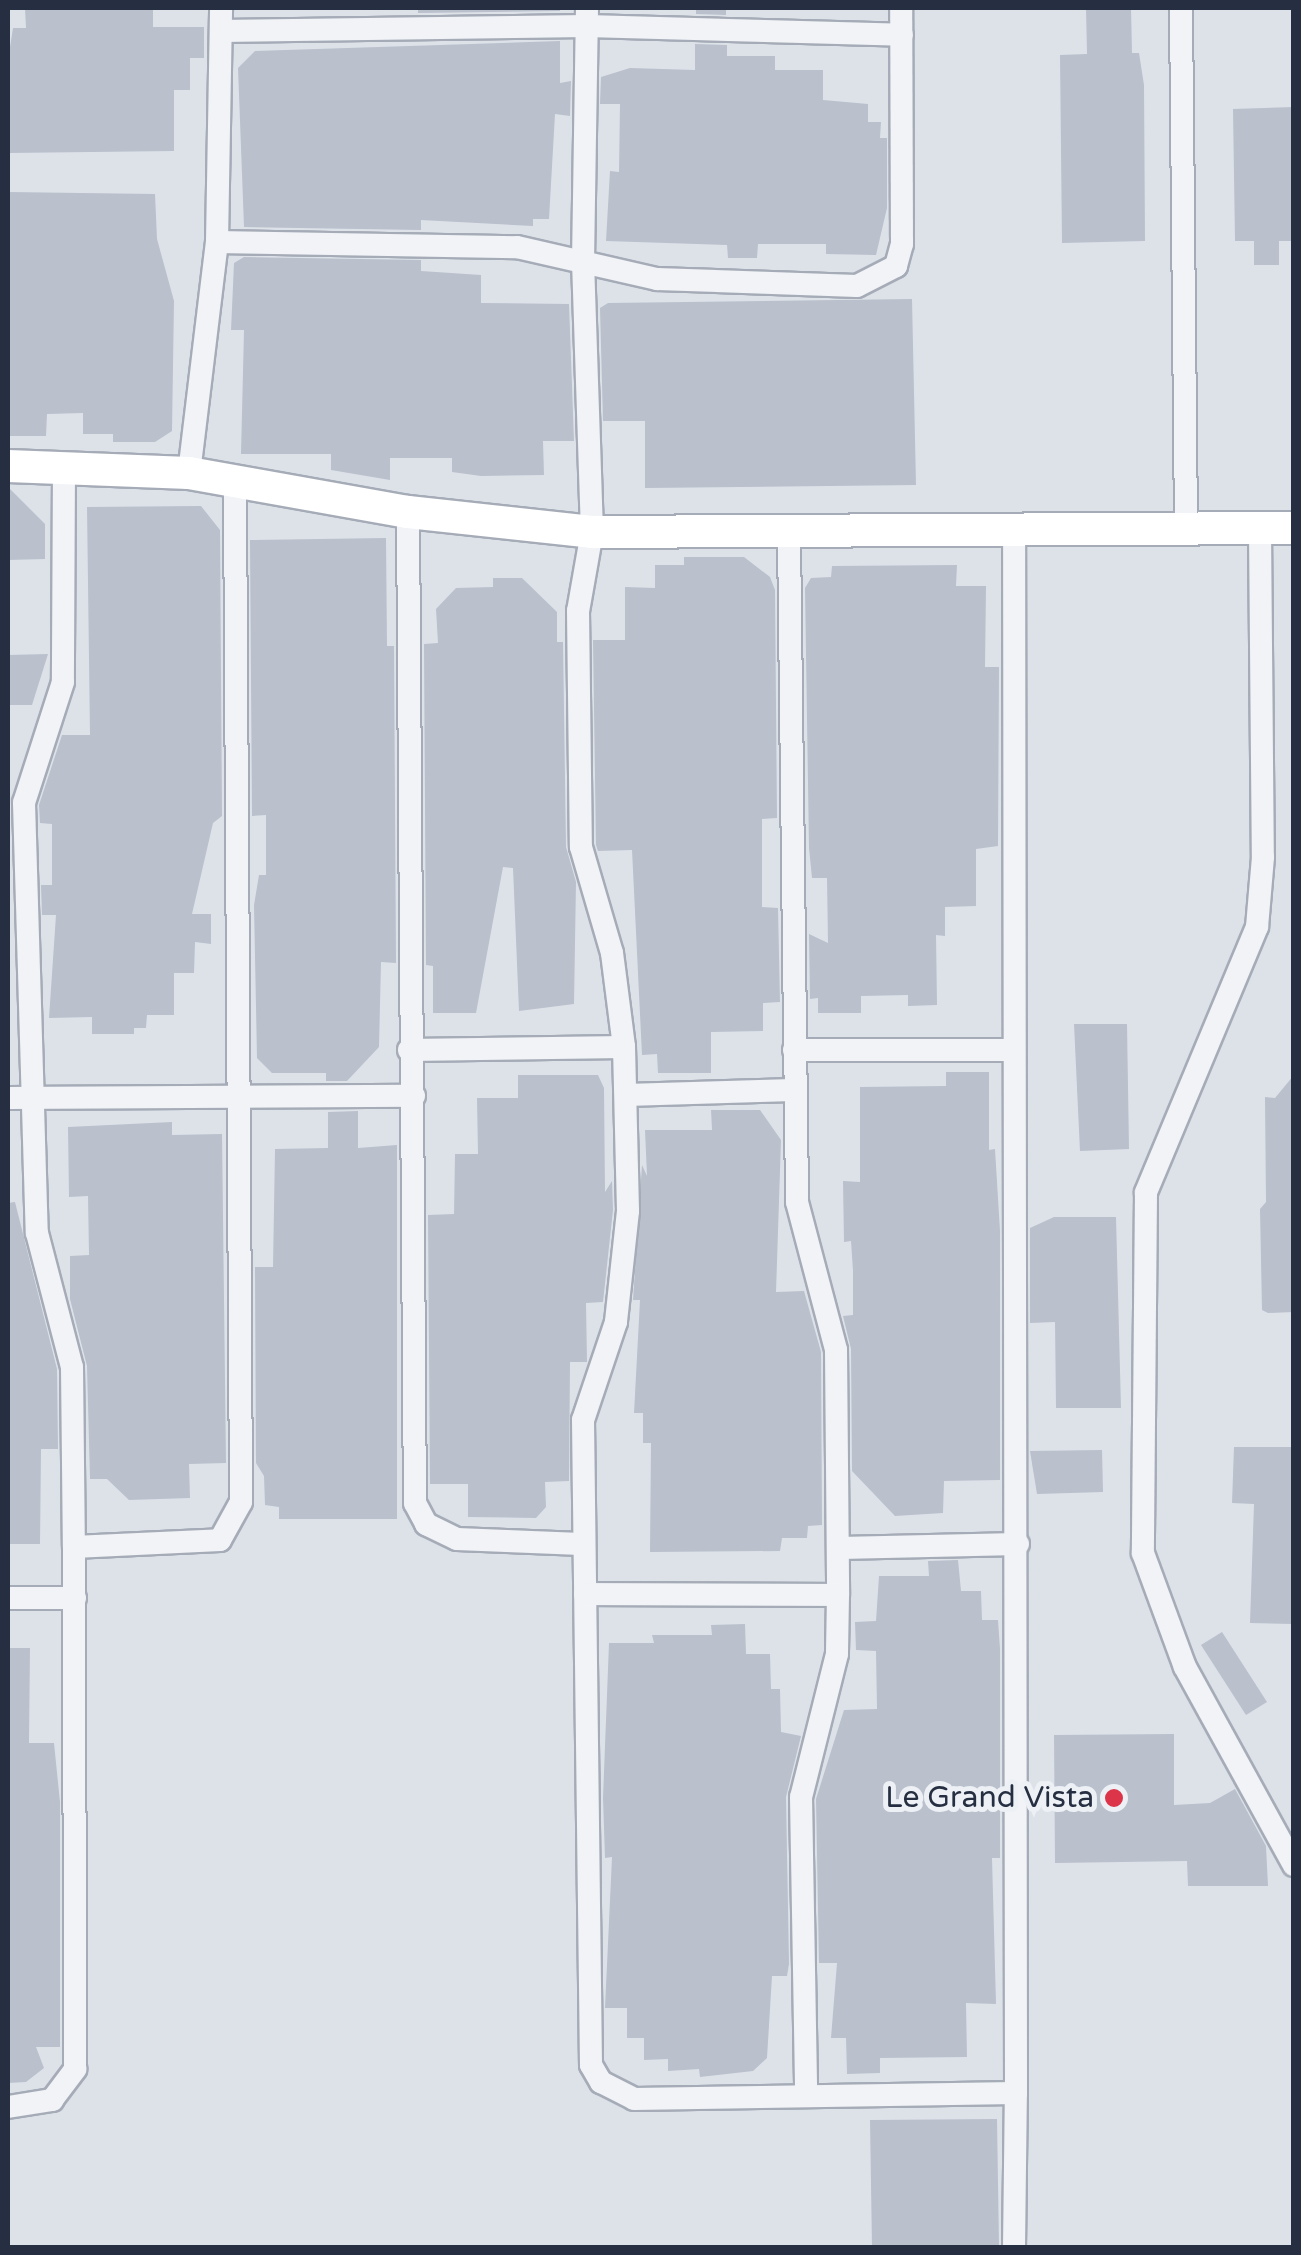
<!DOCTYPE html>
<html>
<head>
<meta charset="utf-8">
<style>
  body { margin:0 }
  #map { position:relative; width:1301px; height:2255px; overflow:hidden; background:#dde2e9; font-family:"Varela Round",sans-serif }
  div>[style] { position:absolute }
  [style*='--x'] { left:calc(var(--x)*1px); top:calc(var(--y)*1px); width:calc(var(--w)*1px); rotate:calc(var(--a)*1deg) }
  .building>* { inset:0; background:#bac0cc }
  .roads { filter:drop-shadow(2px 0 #a6acb7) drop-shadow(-2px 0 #a6acb7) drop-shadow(0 2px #a6acb7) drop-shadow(0 -2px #a6acb7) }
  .street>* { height:22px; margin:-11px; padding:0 11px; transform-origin:11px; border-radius:11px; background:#f1f3f7 }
  .secondary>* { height:32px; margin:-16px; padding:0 16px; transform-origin:16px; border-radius:16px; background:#fff }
  .dots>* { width:28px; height:28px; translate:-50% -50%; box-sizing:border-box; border:5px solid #edf1f6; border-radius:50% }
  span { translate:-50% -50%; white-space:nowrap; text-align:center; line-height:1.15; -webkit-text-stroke:10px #edf1f6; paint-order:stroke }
  .poi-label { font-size:30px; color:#252f41 }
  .right { translate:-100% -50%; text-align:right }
  .frame { position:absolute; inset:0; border:10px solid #252f41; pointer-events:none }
</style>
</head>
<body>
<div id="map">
  <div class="building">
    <i style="clip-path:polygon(25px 8px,153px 8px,153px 27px,204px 27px,204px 58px,190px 58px,190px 90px,174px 90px,174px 151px,8px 153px,8px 60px,13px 28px,26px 28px)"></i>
    <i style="clip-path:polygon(418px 8px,560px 8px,560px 11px,418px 13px)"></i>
    <i style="clip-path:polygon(696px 8px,726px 8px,726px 15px,696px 14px)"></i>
    <i style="clip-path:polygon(1086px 8px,1131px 8px,1132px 53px,1139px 53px,1144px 85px,1145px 241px,1062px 243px,1060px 55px,1087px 54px)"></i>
    <i style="clip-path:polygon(560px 41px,560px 83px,571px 81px,570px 116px,555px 114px,549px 219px,533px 219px,533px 226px,421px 220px,421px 230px,244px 227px,238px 68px,255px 51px)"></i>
    <i style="clip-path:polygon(695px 44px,727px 45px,727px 56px,775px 56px,775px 70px,823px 70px,823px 100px,868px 104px,868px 122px,881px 122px,880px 138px,887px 138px,887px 208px,876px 255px,826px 254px,826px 244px,758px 244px,757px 258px,728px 258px,727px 245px,606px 241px,610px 171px,619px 172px,620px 104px,600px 104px,601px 77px,630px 68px,695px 70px)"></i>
    <i style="clip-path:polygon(1294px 107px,1294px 241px,1279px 241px,1279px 265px,1254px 265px,1254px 241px,1235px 241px,1233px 109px)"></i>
    <i style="clip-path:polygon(8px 192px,155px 194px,157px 239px,174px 301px,172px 431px,155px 442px,113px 442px,113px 434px,83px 434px,83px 413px,47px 414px,46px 436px,8px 436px)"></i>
    <i style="clip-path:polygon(244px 257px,421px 260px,421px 271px,481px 275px,481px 303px,569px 304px,574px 441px,543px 441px,544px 475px,481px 476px,452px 472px,452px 458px,390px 458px,390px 480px,331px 470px,331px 454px,241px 454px,244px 330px,231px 330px,234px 263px)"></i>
    <i style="clip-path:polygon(912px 299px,916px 485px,645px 488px,645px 421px,603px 421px,600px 308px,608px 303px)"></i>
    <i style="clip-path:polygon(8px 487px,45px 524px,45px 559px,8px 560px)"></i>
    <i style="clip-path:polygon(201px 506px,220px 530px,222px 816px,213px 823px,192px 914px,211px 914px,211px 944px,195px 942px,194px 973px,174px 973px,174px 1015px,147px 1015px,146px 1028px,134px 1028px,134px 1034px,92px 1034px,92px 1017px,49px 1018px,56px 915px,42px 915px,41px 885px,52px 885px,52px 824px,40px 823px,39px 805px,62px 735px,90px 735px,87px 507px)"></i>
    <i style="clip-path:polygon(386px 538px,387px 646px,394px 646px,396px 963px,381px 962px,379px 1047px,347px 1081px,326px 1081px,326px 1073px,272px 1073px,257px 1058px,254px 905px,259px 875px,266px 875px,266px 815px,252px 816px,250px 540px)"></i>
    <i style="clip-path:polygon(684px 557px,744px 557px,770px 577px,775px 590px,777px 818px,762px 819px,762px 907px,778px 908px,780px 1002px,763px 1003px,763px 1031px,711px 1032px,711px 1073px,658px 1073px,657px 1054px,642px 1055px,632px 850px,598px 851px,596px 845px,593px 640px,625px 640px,625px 587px,655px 588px,655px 565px,684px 565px)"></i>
    <i style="clip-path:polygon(957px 565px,956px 586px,986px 586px,985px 667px,999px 667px,998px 846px,976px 849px,976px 906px,945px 907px,945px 936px,936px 935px,937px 1005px,908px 1006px,908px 995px,861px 996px,861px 1013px,818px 1013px,818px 998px,810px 999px,809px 934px,828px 943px,827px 878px,812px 878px,809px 848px,805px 588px,811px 578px,831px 577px,832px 566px)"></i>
    <i style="clip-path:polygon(493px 578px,522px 578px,557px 612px,557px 642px,563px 642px,566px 847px,576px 882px,574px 1004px,519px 1011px,513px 868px,503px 867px,476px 1013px,433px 1013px,433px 966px,426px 965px,424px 644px,438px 643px,436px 609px,456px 588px,493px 587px)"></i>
    <i style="clip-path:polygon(48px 654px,32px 705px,8px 705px,8px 655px)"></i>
    <i style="clip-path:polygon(1074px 1024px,1127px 1024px,1129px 1149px,1080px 1151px)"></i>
    <i style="clip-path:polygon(946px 1072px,989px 1072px,989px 1150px,995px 1149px,1000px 1231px,1000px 1480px,944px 1481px,943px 1513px,895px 1516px,852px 1471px,851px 1349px,843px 1316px,853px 1315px,853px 1271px,851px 1241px,844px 1242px,843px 1181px,860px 1182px,860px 1087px,946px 1086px)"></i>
    <i style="clip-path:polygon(518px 1075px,598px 1075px,604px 1088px,605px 1192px,612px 1181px,613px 1210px,603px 1302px,586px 1303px,587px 1362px,570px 1362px,569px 1481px,545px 1482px,546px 1507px,536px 1518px,468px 1517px,468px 1484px,430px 1484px,428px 1215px,454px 1214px,455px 1154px,478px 1154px,477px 1098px,518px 1098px)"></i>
    <i style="clip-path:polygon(1294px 1075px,1294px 1312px,1268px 1313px,1262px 1310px,1260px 1209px,1266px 1202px,1265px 1097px,1275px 1098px)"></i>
    <i style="clip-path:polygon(711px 1110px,760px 1110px,781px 1140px,776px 1292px,804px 1291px,821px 1352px,822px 1525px,808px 1526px,807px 1538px,782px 1538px,780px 1551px,650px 1552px,651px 1443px,643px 1443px,643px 1413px,634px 1413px,640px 1300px,633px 1300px,642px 1165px,647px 1176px,645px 1130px,712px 1130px)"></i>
    <i style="clip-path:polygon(358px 1111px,358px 1148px,397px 1145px,397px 1519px,279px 1519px,279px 1507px,265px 1505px,264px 1476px,256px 1463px,255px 1267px,273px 1267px,275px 1149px,328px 1148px,328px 1112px)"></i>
    <i style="clip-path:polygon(172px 1122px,172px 1135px,222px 1134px,226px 1463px,189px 1464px,190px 1498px,129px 1500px,107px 1479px,90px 1479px,87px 1366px,70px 1299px,70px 1256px,89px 1255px,88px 1196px,69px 1197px,68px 1127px)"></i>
    <i style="clip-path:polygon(15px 1202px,57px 1369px,58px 1449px,41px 1449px,40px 1544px,9px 1544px,8px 1203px)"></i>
    <i style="clip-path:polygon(1054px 1217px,1116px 1217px,1121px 1408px,1056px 1408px,1055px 1322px,1030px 1323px,1030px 1228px)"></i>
    <i style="clip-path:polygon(1234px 1447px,1294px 1447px,1294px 1624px,1250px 1623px,1254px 1504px,1232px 1503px)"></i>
    <i style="clip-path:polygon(1102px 1450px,1103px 1492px,1037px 1494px,1030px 1451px)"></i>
    <i style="clip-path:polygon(958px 1560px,961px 1591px,981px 1591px,982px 1620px,998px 1620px,1000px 1649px,1000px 1858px,992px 1858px,996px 2004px,966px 2003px,967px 2057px,880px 2058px,880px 2073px,847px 2074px,846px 2038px,831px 2038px,837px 1963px,819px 1963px,816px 1799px,844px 1710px,877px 1709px,876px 1651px,856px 1650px,855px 1622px,876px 1621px,879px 1576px,929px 1576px,928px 1561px)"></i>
    <i style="clip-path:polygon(745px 1624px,746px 1654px,770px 1654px,771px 1689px,780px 1689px,781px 1732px,801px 1736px,786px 1797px,789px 1964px,787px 1976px,772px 1976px,767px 2058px,753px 2071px,700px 2077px,699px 2069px,668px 2071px,668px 2059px,644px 2060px,644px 2038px,627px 2038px,627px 2008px,605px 2008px,612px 1857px,605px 1858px,603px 1798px,609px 1643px,654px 1643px,652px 1635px,712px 1635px,711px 1625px)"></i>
    <i style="clip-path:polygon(1222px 1632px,1267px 1702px,1246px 1715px,1201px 1645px)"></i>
    <i style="clip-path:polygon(8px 1648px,30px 1648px,29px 1743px,54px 1743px,60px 1802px,60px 2047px,36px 2047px,44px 2068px,26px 2082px,8px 2083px)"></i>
    <i style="clip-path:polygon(1174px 1734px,1174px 1805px,1210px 1803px,1235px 1789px,1266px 1846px,1268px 1886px,1188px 1886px,1187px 1861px,1055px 1863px,1054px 1735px)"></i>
    <i style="clip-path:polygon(997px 2119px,999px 2247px,872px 2248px,870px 2120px)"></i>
  </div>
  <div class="roads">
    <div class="street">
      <i style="--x:587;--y:8;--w:253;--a:90.9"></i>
      <i style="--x:583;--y:261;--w:271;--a:88.1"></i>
      <i style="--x:592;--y:532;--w:80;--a:100"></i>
      <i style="--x:578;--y:611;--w:236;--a:89.3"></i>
      <i style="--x:581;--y:847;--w:110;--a:73.7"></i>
      <i style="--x:612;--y:953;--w:95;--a:82.7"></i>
      <i style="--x:624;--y:1047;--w:164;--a:88.6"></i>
      <i style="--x:628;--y:1211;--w:112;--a:96.2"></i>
      <i style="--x:616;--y:1322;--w:103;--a:108.6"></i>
      <i style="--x:583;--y:1420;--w:645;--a:89.29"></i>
      <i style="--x:591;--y:2065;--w:20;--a:60"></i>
      <i style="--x:601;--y:2082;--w:37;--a:27"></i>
      <i style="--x:634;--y:2099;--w:382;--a:-0.9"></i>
      <i style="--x:1016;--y:2093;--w:1561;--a:-90.07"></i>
      <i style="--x:1181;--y:8;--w:523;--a:89.45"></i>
      <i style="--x:221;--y:31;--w:366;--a:-0.8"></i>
      <i style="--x:587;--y:26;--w:315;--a:1.6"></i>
      <i style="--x:217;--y:242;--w:300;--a:1"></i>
      <i style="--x:517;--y:247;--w:144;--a:12.9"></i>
      <i style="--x:657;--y:279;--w:200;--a:2"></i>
      <i style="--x:857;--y:286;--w:44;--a:-27.1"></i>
      <i style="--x:896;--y:266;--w:23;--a:-75"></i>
      <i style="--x:902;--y:244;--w:236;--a:-90.2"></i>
      <i style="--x:64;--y:468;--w:214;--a:90.3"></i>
      <i style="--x:63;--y:682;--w:127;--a:107.9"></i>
      <i style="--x:24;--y:803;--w:430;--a:88.3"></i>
      <i style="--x:37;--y:1233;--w:138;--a:75.4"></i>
      <i style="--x:72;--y:1367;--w:180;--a:89.4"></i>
      <i style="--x:189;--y:473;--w:233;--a:-83.1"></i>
      <i style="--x:217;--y:242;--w:234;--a:-89"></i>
      <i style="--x:408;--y:512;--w:991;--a:89.6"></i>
      <i style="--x:415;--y:1503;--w:24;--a:62"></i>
      <i style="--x:426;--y:1524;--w:34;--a:26"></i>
      <i style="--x:457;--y:1539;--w:124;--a:2.3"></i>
      <i style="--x:1260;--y:530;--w:327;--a:89.5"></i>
      <i style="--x:1263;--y:857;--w:70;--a:94.9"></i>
      <i style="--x:1257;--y:927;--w:288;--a:112.7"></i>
      <i style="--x:1146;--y:1193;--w:360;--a:90.5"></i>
      <i style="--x:1143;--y:1553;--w:121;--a:69.8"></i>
      <i style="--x:1185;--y:1667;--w:226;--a:61.2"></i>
      <i style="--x:789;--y:534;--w:668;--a:89.31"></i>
      <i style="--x:797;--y:1202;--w:153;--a:75.2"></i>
      <i style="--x:836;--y:1350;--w:245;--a:89.5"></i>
      <i style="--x:409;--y:1050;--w:215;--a:-0.8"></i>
      <i style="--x:794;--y:1050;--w:217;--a:0"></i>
      <i style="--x:626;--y:1095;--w:167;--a:-1.7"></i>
      <i style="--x:8;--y:1098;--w:406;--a:-0.3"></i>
      <i style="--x:840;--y:1548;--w:178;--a:-1.3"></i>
      <i style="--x:585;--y:1594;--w:253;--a:0.2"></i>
      <i style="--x:838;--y:1595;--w:59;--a:91"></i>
      <i style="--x:837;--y:1654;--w:147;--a:104.1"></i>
      <i style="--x:801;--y:1797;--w:297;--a:89"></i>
      <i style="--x:8;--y:1598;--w:67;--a:0"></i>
      <i style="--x:8;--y:2107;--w:45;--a:-9"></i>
      <i style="--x:52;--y:2100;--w:39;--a:-53"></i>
      <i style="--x:75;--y:2069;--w:522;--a:-90.11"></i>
      <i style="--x:74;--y:1547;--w:146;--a:-2.7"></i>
      <i style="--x:220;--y:1540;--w:43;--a:-61.1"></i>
      <i style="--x:241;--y:1502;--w:1016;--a:-90.34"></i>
      <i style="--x:1014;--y:2248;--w:155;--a:-89.3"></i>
    </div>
    <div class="secondary">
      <i style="--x:8;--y:466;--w:181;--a:2.2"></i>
      <i style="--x:189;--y:473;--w:222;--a:10.1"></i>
      <i style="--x:408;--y:512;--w:185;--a:6.2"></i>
      <i style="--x:592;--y:532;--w:702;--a:-0.33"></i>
    </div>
  </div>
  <div class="dots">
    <i style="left:1114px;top:1798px;background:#dc3449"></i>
  </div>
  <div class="poi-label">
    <span class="right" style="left:1094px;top:1798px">Le Grand Vista</span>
  </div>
  <div class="frame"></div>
</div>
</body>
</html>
